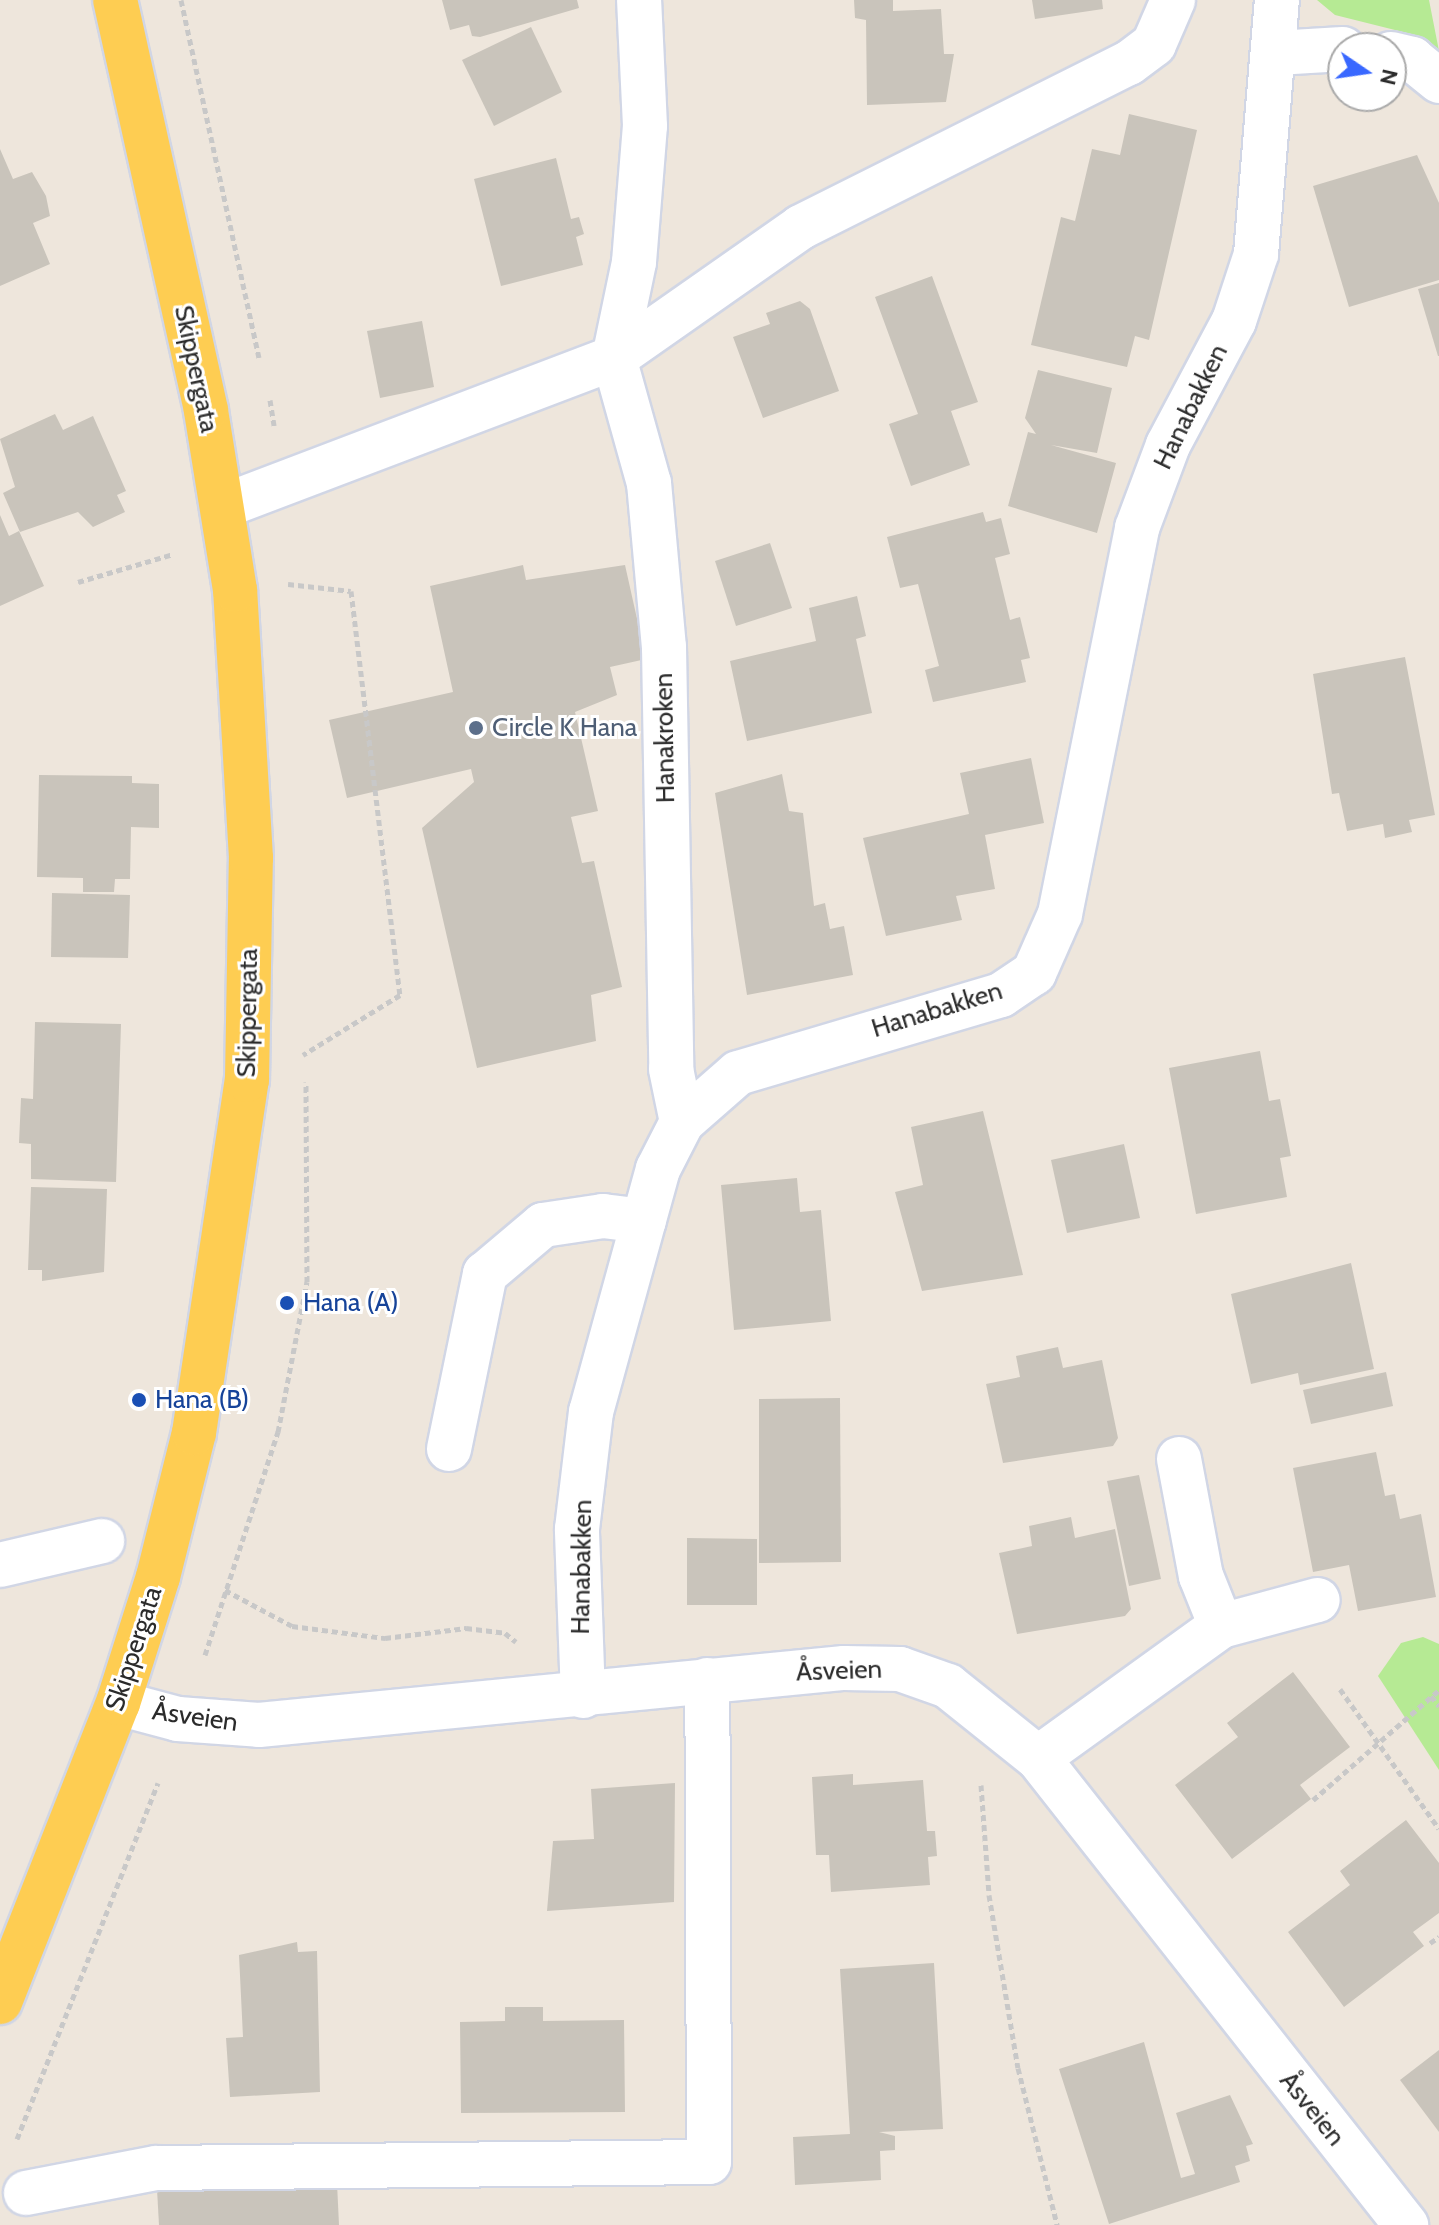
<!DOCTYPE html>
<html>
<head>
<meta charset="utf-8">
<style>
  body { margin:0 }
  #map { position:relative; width:1439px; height:2225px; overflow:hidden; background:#eee6dc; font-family:Cabin,sans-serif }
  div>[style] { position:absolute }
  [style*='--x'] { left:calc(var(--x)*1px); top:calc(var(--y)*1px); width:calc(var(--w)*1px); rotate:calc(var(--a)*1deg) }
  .green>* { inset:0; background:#b6ea94 }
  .building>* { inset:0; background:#c9c4bb }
  .path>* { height:5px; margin-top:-2.5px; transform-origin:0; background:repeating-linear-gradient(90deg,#c8c8c8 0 6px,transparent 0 10px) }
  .roads { filter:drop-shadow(2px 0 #d1d6e5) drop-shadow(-2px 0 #d1d6e5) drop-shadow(0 2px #d1d6e5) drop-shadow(0 -2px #d1d6e5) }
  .minor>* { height:44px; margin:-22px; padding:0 22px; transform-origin:22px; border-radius:22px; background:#fff }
  .major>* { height:44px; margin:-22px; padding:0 22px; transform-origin:22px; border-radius:22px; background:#fecd52 }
  .dots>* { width:22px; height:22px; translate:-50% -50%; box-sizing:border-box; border:4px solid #fff; border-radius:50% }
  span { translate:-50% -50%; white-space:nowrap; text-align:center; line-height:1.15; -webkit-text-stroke:6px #fff; paint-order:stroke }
  .street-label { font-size:26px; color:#2b2b2b }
  .service-label { font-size:26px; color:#4e5e75 }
  .left { translate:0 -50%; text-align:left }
  .transit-label { font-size:26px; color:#164399 }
  .north { position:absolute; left:1327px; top:32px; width:80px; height:80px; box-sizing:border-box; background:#fff; border:2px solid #aaa; border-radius:50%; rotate:103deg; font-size:22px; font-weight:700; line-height:32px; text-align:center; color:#2b2b2b }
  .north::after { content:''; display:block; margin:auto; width:28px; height:36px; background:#3968ff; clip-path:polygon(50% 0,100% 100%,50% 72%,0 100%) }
</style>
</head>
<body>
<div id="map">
  <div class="green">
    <i style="clip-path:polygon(1317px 0,1429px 0,1439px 51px,1419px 36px,1335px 15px)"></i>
    <i style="clip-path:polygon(1423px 1637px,1439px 1644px,1439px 1770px,1378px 1676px,1401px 1643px)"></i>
  </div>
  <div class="building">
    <i style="clip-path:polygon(442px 0,577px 0,579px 8px,480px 37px,472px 36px,469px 25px,450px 30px)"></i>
    <i style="clip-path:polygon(854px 0,893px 0,893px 11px,941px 9px,944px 54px,954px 54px,946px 102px,867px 105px,866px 20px,855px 18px)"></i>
    <i style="clip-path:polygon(1032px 0,1102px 0,1103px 9px,1035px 19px)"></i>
    <i style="clip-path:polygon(531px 27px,562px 92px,494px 126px,462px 60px)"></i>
    <i style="clip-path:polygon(1129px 114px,1197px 130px,1149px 340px,1135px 336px,1127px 367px,1031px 345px,1061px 217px,1075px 221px,1092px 149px,1120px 155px)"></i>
    <i style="clip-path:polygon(0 149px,13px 179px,32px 172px,46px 196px,50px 216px,33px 223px,50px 264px,0 286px)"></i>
    <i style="clip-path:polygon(1417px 155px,1439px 203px,1439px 280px,1349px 307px,1313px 186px)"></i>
    <i style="clip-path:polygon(556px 158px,571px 219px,579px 217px,584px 234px,576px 237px,583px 265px,501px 286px,474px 179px)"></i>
    <i style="clip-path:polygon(932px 276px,978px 402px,951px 411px,970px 465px,911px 486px,889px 424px,918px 414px,875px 297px)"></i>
    <i style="clip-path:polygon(1439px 283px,1439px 356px,1438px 356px,1418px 289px)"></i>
    <i style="clip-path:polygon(800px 301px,810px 309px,839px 391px,763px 418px,733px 337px,770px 324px,766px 313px)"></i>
    <i style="clip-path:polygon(422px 321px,434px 387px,380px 398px,367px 331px)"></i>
    <i style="clip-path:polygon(1038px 370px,1112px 388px,1097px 453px,1051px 445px,1116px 463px,1097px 533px,1008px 506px,1028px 432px,1036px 434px,1025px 418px)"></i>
    <i style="clip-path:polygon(55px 414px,63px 430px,93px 416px,126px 491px,117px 495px,125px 512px,93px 527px,78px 512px,20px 532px,3px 493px,15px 487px,0 439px)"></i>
    <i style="clip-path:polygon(983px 512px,986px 522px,1001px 518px,1010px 554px,995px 558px,1010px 620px,1020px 617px,1030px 658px,1021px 660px,1026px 682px,933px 702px,925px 670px,939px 666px,918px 584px,900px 588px,887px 537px)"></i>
    <i style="clip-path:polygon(0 515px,9px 536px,19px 531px,44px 586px,0 606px)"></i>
    <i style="clip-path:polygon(770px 543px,792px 608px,736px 626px,715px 561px)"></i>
    <i style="clip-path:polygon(523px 565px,526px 580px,625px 565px,646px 659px,610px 667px,617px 695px,575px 712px,598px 811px,571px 817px,582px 863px,594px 861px,622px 987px,591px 995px,596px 1041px,477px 1068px,422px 828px,474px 782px,471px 769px,347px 798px,329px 720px,453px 692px,430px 586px)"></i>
    <i style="clip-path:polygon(857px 596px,866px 636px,856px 639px,872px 713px,747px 741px,730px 661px,816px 641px,809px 608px)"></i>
    <i style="clip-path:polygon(1405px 657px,1435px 815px,1409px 820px,1412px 832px,1385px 838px,1383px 824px,1347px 831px,1339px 793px,1332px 794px,1313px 674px)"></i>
    <i style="clip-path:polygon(1031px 758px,1044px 823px,985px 835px,995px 889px,956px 896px,962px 920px,886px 936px,863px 838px,969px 814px,960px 773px)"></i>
    <i style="clip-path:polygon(782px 774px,789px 811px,803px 813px,814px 906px,825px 903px,830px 929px,844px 926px,853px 975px,747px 995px,715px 793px)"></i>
    <i style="clip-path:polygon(39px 775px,132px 776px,132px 783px,159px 784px,159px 828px,131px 827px,130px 879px,115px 879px,114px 892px,83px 892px,83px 878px,37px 877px)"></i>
    <i style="clip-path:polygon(52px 893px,130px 895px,128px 958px,51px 957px)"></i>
    <i style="clip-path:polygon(35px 1022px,121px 1024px,116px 1182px,31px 1179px,31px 1144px,19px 1143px,21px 1098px,33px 1099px)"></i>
    <i style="clip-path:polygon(1260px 1051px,1269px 1101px,1280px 1099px,1291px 1156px,1280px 1158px,1287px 1197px,1196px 1214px,1169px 1068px)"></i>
    <i style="clip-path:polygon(983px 1111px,1023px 1275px,922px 1291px,895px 1192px,923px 1185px,911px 1127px)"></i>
    <i style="clip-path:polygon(1124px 1144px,1140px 1218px,1067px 1233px,1051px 1160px)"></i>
    <i style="clip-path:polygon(797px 1178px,800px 1212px,821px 1210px,831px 1321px,734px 1330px,721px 1185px)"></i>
    <i style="clip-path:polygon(31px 1187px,107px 1189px,104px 1272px,42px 1281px,42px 1270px,28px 1270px)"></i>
    <i style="clip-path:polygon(1351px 1263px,1374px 1369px,1300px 1385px,1298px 1373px,1251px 1384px,1231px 1294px)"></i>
    <i style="clip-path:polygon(1058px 1347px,1063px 1368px,1102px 1360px,1118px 1438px,1113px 1446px,1003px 1463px,986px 1384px,1020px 1377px,1016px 1356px)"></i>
    <i style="clip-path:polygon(1386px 1372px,1393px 1406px,1311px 1424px,1303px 1390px)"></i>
    <i style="clip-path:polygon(840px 1398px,841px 1562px,759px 1563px,759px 1399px)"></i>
    <i style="clip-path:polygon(1376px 1452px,1385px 1496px,1395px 1494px,1400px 1519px,1421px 1514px,1436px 1597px,1358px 1611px,1349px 1565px,1313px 1572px,1293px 1468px)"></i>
    <i style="clip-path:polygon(1139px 1475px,1161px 1579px,1129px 1586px,1107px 1481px)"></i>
    <i style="clip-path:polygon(1071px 1517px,1075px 1538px,1115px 1529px,1131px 1609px,1125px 1616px,1017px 1634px,999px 1553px,1032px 1546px,1029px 1526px)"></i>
    <i style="clip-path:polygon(687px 1538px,757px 1539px,757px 1605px,687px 1605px)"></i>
    <i style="clip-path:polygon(1293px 1672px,1350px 1747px,1300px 1785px,1311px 1799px,1232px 1859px,1175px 1785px,1238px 1737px,1227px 1723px)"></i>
    <i style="clip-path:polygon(853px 1774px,853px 1785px,923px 1780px,927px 1831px,935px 1831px,937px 1856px,928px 1857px,930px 1885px,831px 1892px,829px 1855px,816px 1855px,812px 1777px)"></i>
    <i style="clip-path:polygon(675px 1783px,674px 1902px,547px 1911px,553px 1841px,594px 1839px,591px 1789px)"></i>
    <i style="clip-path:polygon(1406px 1820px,1439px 1863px,1439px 1913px,1413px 1932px,1424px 1946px,1344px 2007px,1288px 1932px,1350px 1885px,1340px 1871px)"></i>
    <i style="clip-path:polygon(297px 1942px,298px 1952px,317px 1951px,320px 2092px,230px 2097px,226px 2038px,243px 2037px,239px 1955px)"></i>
    <i style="clip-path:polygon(934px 1963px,943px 2129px,879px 2132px,895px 2136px,895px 2150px,880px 2151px,881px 2180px,795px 2185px,793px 2137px,850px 2134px,840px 1969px)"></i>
    <i style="clip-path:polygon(505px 2007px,543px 2007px,543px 2021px,624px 2020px,625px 2112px,461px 2113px,460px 2022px,505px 2021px)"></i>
    <i style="clip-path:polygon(1144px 2042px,1181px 2178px,1195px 2174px,1176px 2113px,1230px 2095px,1253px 2144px,1246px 2146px,1250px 2161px,1235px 2166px,1240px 2182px,1109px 2224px,1059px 2069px)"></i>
    <i style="clip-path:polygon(1439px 2050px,1439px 2132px,1400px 2080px)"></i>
    <i style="clip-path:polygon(337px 2183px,339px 2225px,159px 2225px,157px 2189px)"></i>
  </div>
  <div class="path">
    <i style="--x:181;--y:0;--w:366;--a:77.7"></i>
    <i style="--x:270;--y:400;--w:26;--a:81"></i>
    <i style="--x:78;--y:582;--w:99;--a:-16.4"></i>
    <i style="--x:288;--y:584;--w:63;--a:6.3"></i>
    <i style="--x:351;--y:591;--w:407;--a:83.1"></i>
    <i style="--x:400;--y:995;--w:114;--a:148.3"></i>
    <i style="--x:225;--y:1590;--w:76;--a:28.2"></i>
    <i style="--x:292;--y:1626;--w:94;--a:7.4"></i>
    <i style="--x:385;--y:1638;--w:82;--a:-7"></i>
    <i style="--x:466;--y:1628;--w:39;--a:7"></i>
    <i style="--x:505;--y:1633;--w:14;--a:39"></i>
    <i style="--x:205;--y:1655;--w:235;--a:-71.9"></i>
    <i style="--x:278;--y:1432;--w:153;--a:-79.1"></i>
    <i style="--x:307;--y:1282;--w:200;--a:-90.3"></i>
    <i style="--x:1340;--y:1689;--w:171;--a:54.7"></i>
    <i style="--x:1431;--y:1696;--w:13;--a:51"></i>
    <i style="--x:981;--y:1785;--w:110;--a:85.8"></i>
    <i style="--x:989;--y:1895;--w:175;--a:80.5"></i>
    <i style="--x:1018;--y:2068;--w:162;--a:76"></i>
    <i style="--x:1313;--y:1800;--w:167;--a:-41.1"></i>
    <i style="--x:1430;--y:1943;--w:11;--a:-34"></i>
    <i style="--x:17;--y:2139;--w:383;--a:-68.4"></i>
  </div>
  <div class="roads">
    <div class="minor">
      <i style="--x:1276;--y:53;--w:67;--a:-3.4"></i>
      <i style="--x:1391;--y:54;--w:22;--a:13"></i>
      <i style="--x:1412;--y:59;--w:35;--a:39"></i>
      <i style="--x:614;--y:358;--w:228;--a:-35"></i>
      <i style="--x:801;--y:227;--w:367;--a:-26.6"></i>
      <i style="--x:1129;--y:63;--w:31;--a:-37"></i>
      <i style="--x:1154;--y:44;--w:48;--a:-66.6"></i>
      <i style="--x:614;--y:358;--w:98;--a:-78.2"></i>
      <i style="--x:634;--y:262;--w:136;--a:-85.4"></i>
      <i style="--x:645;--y:126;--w:126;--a:-92.7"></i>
      <i style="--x:224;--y:506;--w:417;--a:-20.8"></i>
      <i style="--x:614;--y:358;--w:130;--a:74.4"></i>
      <i style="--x:649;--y:483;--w:165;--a:84.8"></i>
      <i style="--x:664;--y:647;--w:422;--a:89"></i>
      <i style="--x:671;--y:1069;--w:54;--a:78.3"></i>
      <i style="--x:449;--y:1449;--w:179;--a:-78.4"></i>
      <i style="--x:485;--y:1274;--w:76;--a:-40.2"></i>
      <i style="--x:543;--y:1225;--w:61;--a:-8.5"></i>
      <i style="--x:603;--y:1216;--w:41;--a:7"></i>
      <i style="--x:1179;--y:1459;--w:119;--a:79.4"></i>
      <i style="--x:1201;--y:1576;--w:54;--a:68.2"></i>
      <i style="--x:0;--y:1565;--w:105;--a:-13.2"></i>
      <i style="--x:583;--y:1696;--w:167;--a:-92.1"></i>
      <i style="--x:577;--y:1529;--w:118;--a:-83.2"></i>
      <i style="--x:591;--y:1412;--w:252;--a:-74.6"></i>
      <i style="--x:658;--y:1169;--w:53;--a:-62.9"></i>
      <i style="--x:682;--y:1122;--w:74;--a:-41.2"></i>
      <i style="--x:738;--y:1073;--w:274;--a:-16.5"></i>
      <i style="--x:1001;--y:995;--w:40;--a:-34"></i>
      <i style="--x:1034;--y:973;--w:64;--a:-66.2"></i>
      <i style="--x:1060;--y:914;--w:394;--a:-78.7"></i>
      <i style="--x:1137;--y:528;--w:89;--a:-69.5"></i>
      <i style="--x:1168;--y:445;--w:140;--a:-62"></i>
      <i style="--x:1234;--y:321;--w:71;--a:-71.8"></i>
      <i style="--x:1256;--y:254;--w:255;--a:-85.3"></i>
      <i style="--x:118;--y:1703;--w:62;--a:14.9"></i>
      <i style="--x:178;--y:1719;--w:81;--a:4.2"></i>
      <i style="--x:259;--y:1725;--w:588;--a:-5.57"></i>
      <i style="--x:844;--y:1668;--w:56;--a:1"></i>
      <i style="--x:900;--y:1669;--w:51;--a:19.5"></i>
      <i style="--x:948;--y:1686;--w:115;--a:38.7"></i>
      <i style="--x:1038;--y:1758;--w:595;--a:51.76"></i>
      <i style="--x:1038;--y:1758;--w:226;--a:-35.8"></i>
      <i style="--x:1221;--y:1626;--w:100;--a:-15"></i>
      <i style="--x:26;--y:2193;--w:132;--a:-10.9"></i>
      <i style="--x:156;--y:2168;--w:553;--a:-0.62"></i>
      <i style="--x:709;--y:2162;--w:482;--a:-90.2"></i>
    </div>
    <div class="major">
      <i style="--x:0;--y:2002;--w:321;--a:-68.5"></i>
      <i style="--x:118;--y:1703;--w:132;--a:-72.4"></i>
      <i style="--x:158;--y:1577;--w:148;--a:-76"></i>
      <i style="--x:194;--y:1433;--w:357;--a:-81.5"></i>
      <i style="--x:247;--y:1080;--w:222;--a:-89"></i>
      <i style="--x:251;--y:858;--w:268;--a:-93.4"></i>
      <i style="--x:235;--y:590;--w:182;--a:-99.2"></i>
      <i style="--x:206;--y:410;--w:420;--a:-102.5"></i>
    </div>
  </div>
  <div class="dots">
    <i style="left:476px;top:728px;background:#5c6f8a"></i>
    <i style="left:287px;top:1303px;background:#1a4fb4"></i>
    <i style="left:139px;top:1400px;background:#1a4fb4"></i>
  </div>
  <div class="street-label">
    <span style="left:196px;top:369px;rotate:78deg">Skippergata</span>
    <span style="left:1191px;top:407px;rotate:-64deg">Hanabakken</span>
    <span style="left:665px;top:738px;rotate:-91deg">Hanakroken</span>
    <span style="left:937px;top:1010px;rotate:-17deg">Hanabakken</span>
    <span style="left:248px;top:1013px;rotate:-89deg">Skippergata</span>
    <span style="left:582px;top:1567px;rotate:-89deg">Hanabakken</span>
    <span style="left:134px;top:1649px;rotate:-72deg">Skippergata</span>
    <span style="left:839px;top:1671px;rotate:-2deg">Åsveien</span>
    <span style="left:195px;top:1717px;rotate:8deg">Åsveien</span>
    <span style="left:1312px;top:2109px;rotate:51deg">Åsveien</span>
  </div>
  <div class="service-label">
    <span class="left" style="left:492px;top:728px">Circle K Hana</span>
  </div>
  <div class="transit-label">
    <span class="left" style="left:303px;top:1303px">Hana (A)</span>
    <span class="left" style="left:155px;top:1400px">Hana (B)</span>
  </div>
  <div class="north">N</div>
</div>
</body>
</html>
